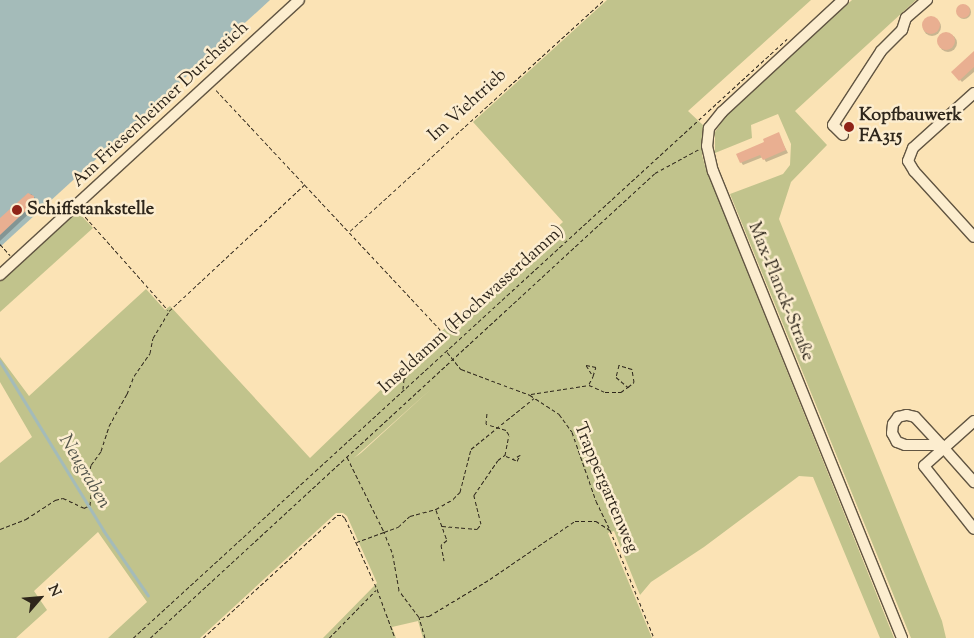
<!DOCTYPE html>
<html>
<head>
<meta charset="utf-8">
<style>
  body { margin:0 }
  #map { position:relative; width:974px; height:638px; overflow:hidden; background:#fbe3b5; font-family:"Sorts Mill Goudy",serif }
  div>[style] { position:absolute }
  [style*='--x'] { left:calc(var(--x)*1px); top:calc(var(--y)*1px); width:calc(var(--w)*1px); rotate:calc(var(--a)*1deg) }
  .green>* { inset:0; background:#c1c38c }
  .water>* { inset:0; background:#a4bbb9 }
  .shadow>* { inset:0; background:#0003 }
  .round { border-radius:50% }
  .stream>* { height:2.5px; margin:-1.25px; padding:0 1.25px; transform-origin:1.25px; border-radius:1.25px; background:#a4bbb9 }
  .building>* { inset:0; background:#e9af91 }
  .path>* { height:1px; margin-top:-0.5px; transform-origin:0; background:repeating-linear-gradient(90deg,#2e261b 0 4px,transparent 0 6.5px) }
  .roads { filter:drop-shadow(1px 0 #615542) drop-shadow(-1px 0 #615542) drop-shadow(0 1px #615542) drop-shadow(0 -1px #615542) }
  .minor>* { height:10px; margin:-5px; padding:0 5px; transform-origin:5px; border-radius:5px; background:#fcedcf }
  .dots>* { width:14px; height:14px; translate:-50% -50%; box-sizing:border-box; border:2px solid #fcedcf; border-radius:50% }
  span { translate:-50% -50%; white-space:nowrap; text-align:center; line-height:1.15; -webkit-text-stroke:5px #fcedcf; paint-order:stroke }
  .street-label { font-size:18px; color:#2e261b }
  .poi-label { font-size:18px; color:#2e261b; font-weight:700 }
  .left { translate:0 -50%; text-align:left }
  .water-label { font-size:19px; color:#51534a; font-style:italic }
  .north { position:absolute; left:15px; top:573px; width:50px; height:50px; -webkit-text-stroke:4px #fcedcf; paint-order:stroke; rotate:63deg; font-size:14px; font-weight:700; line-height:20px; text-align:center; color:#2e261b }
  .north::after { content:''; display:block; margin:auto; width:18px; height:22px; background:#2e261b; clip-path:polygon(50% 0,100% 100%,50% 72%,0 100%) }
</style>
</head>
<body>
<div id="map">
  <div class="green">
    <i style="clip-path:polygon(evenodd,607px 0,811px 0,688px 111px,705px 127px,702px 155px,706px 169px,894px 638px,880px 638px,813px 477px,799px 476px,704px 547px,651px 582px,640px 595px,614px 531px,608px 533px,652px 638px,423px 638px,418px 621px,392px 627px,396px 638px,323px 638px,377px 583px,347px 516px,343px 513px,336px 513px,200px 638px,108px 638px,147px 602px,98px 532px,34px 591px,47px 610px,16px 638px,0 638px,0 463px,32px 437px,0 382px,0 357px,29px 396px,146px 289px,165px 310px,170px 306px,310px 458px,444px 329px,563px 222px,473px 122px,607px 0,431px 389px,361px 453px,354px 458px,431px 389px)"></i>
    <i style="clip-path:polygon(852px 0,916px 0,795px 111px,827px 145px,791px 182px,779px 219px,942px 621px,946px 638px,911px 638px,730px 194px,783px 174px,790px 165px,791px 144px,778px 114px,751px 125px,752px 138px,715px 153px,715px 132px,728px 113px)"></i>
    <i style="clip-path:polygon(77px 211px,93px 228px,0 312px,0 281px)"></i>
  </div>
  <div class="water">
    <i style="clip-path:polygon(0 0,270px 0,0 247px)"></i>
  </div>
  <div class="shadow">
    <i class="round" style="left:957px;top:5px;width:14px;height:14px"></i>
    <i class="round" style="left:923px;top:18px;width:18px;height:18px"></i>
    <i class="round" style="left:939px;top:34px;width:18px;height:18px"></i>
    <i style="clip-path:polygon(974px 53px,974px 72px,962px 82px,953px 72px)"></i>
    <i style="clip-path:polygon(778px 134px,788px 153px,766px 162px,763px 157px,743px 165px,741px 162px)"></i>
    <i style="clip-path:polygon(31px 194px,37px 200px,37px 206px,0 241px,0 220px,25px 196px)"></i>
  </div>
  <div class="stream">
    <i style="--x:0;--y:361;--w:199;--a:58.5"></i>
    <i style="--x:104;--y:531;--w:78;--a:55.5"></i>
  </div>
  <div class="building">
    <i class="round" style="left:956px;top:4px;width:14px;height:14px"></i>
    <i class="round" style="left:922px;top:16px;width:18px;height:18px"></i>
    <i class="round" style="left:937px;top:32px;width:18px;height:18px"></i>
    <i style="clip-path:polygon(974px 51px,974px 67px,959px 81px,951px 72px)"></i>
    <i style="clip-path:polygon(848px 122px,854px 128px,849px 132px,844px 126px)"></i>
    <i style="clip-path:polygon(779px 132px,786px 150px,763px 160px,760px 155px,740px 163px,736px 154px,764px 142px,763px 139px)"></i>
    <i style="clip-path:polygon(28px 193px,34px 196px,34px 203px,0 235px,0 218px)"></i>
  </div>
  <div class="path">
    <i style="--x:216;--y:90;--w:328;--a:46.9"></i>
    <i style="--x:440;--y:329;--w:9;--a:96"></i>
    <i style="--x:439;--y:338;--w:54;--a:130.5"></i>
    <i style="--x:404;--y:379;--w:10;--a:96"></i>
    <i style="--x:81;--y:212;--w:131;--a:48.4"></i>
    <i style="--x:350;--y:231;--w:343;--a:-42.3"></i>
    <i style="--x:0;--y:244;--w:15;--a:48"></i>
    <i style="--x:447;--y:352;--w:22;--a:51"></i>
    <i style="--x:461;--y:369;--w:74;--a:20.6"></i>
    <i style="--x:530;--y:395;--w:35;--a:33"></i>
    <i style="--x:559;--y:414;--w:22;--a:54"></i>
    <i style="--x:572;--y:432;--w:73;--a:70.8"></i>
    <i style="--x:596;--y:501;--w:32;--a:64"></i>
    <i style="--x:610;--y:530;--w:117;--a:67.8"></i>
    <i style="--x:589;--y:384;--w:9;--a:-63"></i>
    <i style="--x:593;--y:376;--w:9;--a:-72"></i>
    <i style="--x:596;--y:367;--w:10;--a:-169"></i>
    <i style="--x:586;--y:365;--w:13;--a:58"></i>
    <i style="--x:531;--y:394;--w:59;--a:-8.8"></i>
    <i style="--x:589;--y:385;--w:17;--a:24"></i>
    <i style="--x:605;--y:392;--w:16;--a:0"></i>
    <i style="--x:621;--y:392;--w:9;--a:-36"></i>
    <i style="--x:628;--y:387;--w:8;--a:-40"></i>
    <i style="--x:634;--y:382;--w:13;--a:-99"></i>
    <i style="--x:632;--y:369;--w:14;--a:-163"></i>
    <i style="--x:619;--y:365;--w:12;--a:104"></i>
    <i style="--x:616;--y:377;--w:16;--a:40"></i>
    <i style="--x:506;--y:456;--w:12;--a:24"></i>
    <i style="--x:517;--y:461;--w:7;--a:-63"></i>
    <i style="--x:520;--y:455;--w:8;--a:150"></i>
    <i style="--x:347;--y:457;--w:84;--a:63.7"></i>
    <i style="--x:384;--y:532;--w:29;--a:160"></i>
    <i style="--x:436;--y:510;--w:32;--a:70"></i>
    <i style="--x:447;--y:540;--w:8;--a:140"></i>
    <i style="--x:441;--y:545;--w:16;--a:79"></i>
    <i style="--x:442;--y:526;--w:35;--a:5"></i>
    <i style="--x:477;--y:529;--w:6;--a:-51"></i>
    <i style="--x:481;--y:524;--w:30;--a:-104"></i>
    <i style="--x:474;--y:495;--w:42;--a:-55.6"></i>
    <i style="--x:498;--y:460;--w:9;--a:-36"></i>
    <i style="--x:505;--y:455;--w:20;--a:-79"></i>
    <i style="--x:509;--y:435;--w:6;--a:-121"></i>
    <i style="--x:506;--y:430;--w:21;--a:-163"></i>
    <i style="--x:486;--y:424;--w:11;--a:-85"></i>
    <i style="--x:0;--y:529;--w:28;--a:-21"></i>
    <i style="--x:26;--y:519;--w:35;--a:-33"></i>
    <i style="--x:55;--y:500;--w:8;--a:-14"></i>
    <i style="--x:63;--y:498;--w:23;--a:25"></i>
    <i style="--x:84;--y:508;--w:7;--a:-27"></i>
    <i style="--x:90;--y:505;--w:18;--a:-84"></i>
    <i style="--x:92;--y:487;--w:12;--a:-104"></i>
    <i style="--x:89;--y:475;--w:10;--a:-79"></i>
    <i style="--x:91;--y:465;--w:17;--a:-54"></i>
    <i style="--x:101;--y:451;--w:26;--a:-72"></i>
    <i style="--x:109;--y:426;--w:37;--a:-61"></i>
    <i style="--x:127;--y:394;--w:19;--a:-69"></i>
    <i style="--x:134;--y:376;--w:28;--a:-55"></i>
    <i style="--x:150;--y:353;--w:15;--a:-79"></i>
    <i style="--x:153;--y:338;--w:31;--a:-59"></i>
    <i style="--x:169;--y:311;--w:186;--a:-43"></i>
    <i style="--x:420;--y:617;--w:9;--a:-6"></i>
    <i style="--x:429;--y:616;--w:71;--a:-31.2"></i>
    <i style="--x:490;--y:579;--w:103;--a:-34.3"></i>
    <i style="--x:575;--y:521;--w:21;--a:0"></i>
    <i style="--x:596;--y:521;--w:17;--a:33"></i>
    <i style="--x:133;--y:638;--w:887;--a:-42.49"></i>
    <i style="--x:150;--y:638;--w:686;--a:-42.64"></i>
    <i style="--x:655;--y:173;--w:50;--a:-28.6"></i>
    <i style="--x:203;--y:638;--w:182;--a:-42.5"></i>
    <i style="--x:337;--y:515;--w:5;--a:0"></i>
    <i style="--x:342;--y:515;--w:4;--a:45"></i>
    <i style="--x:345;--y:518;--w:78;--a:65.7"></i>
    <i style="--x:377;--y:589;--w:52;--a:69.8"></i>
    <i style="--x:329;--y:638;--w:67;--a:-45.6"></i>
    <i style="--x:425;--y:638;--w:22;--a:-106"></i>
    <i style="--x:419;--y:617;--w:34;--a:-127"></i>
    <i style="--x:399;--y:590;--w:39;--a:-100"></i>
    <i style="--x:392;--y:552;--w:22;--a:-112"></i>
    <i style="--x:384;--y:532;--w:15;--a:-20"></i>
    <i style="--x:398;--y:527;--w:16;--a:-43"></i>
    <i style="--x:410;--y:516;--w:27;--a:-15"></i>
    <i style="--x:436;--y:509;--w:20;--a:-30"></i>
    <i style="--x:453;--y:499;--w:10;--a:-45"></i>
    <i style="--x:460;--y:492;--w:44;--a:-75.7"></i>
    <i style="--x:471;--y:449;--w:81;--a:-39"></i>
  </div>
  <div class="roads">
    <div class="minor">
      <i style="--x:843;--y:0;--w:165;--a:137.2"></i>
      <i style="--x:722;--y:112;--w:21;--a:129"></i>
      <i style="--x:709;--y:128;--w:18;--a:96"></i>
      <i style="--x:707;--y:146;--w:26;--a:77"></i>
      <i style="--x:713;--y:171;--w:504;--a:67.97"></i>
      <i style="--x:974;--y:93;--w:82;--a:138"></i>
      <i style="--x:913;--y:148;--w:14;--a:111"></i>
      <i style="--x:908;--y:161;--w:12;--a:59"></i>
      <i style="--x:914;--y:171;--w:89;--a:47.7"></i>
      <i style="--x:843;--y:135;--w:14;--a:-135"></i>
      <i style="--x:833;--y:125;--w:88;--a:-57"></i>
      <i style="--x:881;--y:51;--w:30;--a:-45"></i>
      <i style="--x:902;--y:30;--w:13;--a:-72"></i>
      <i style="--x:906;--y:18;--w:28;--a:-41"></i>
      <i style="--x:0;--y:275;--w:406;--a:-42.6"></i>
      <i style="--x:974;--y:421;--w:67;--a:138"></i>
      <i style="--x:924;--y:466;--w:80;--a:51.6"></i>
      <i style="--x:941;--y:445;--w:36;--a:180"></i>
      <i style="--x:905;--y:445;--w:9;--a:-159"></i>
      <i style="--x:897;--y:442;--w:10;--a:-119"></i>
      <i style="--x:892;--y:433;--w:9;--a:-84"></i>
      <i style="--x:893;--y:424;--w:9;--a:-54"></i>
      <i style="--x:898;--y:417;--w:9;--a:-13"></i>
      <i style="--x:907;--y:415;--w:8;--a:14"></i>
      <i style="--x:915;--y:417;--w:38;--a:47"></i>
      <i style="--x:941;--y:445;--w:50;--a:48.3"></i>
    </div>
  </div>
  <div class="dots">
    <i style="left:849px;top:127px;background:#8f2418"></i>
    <i style="left:17px;top:210px;background:#8f2418"></i>
  </div>
  <div class="street-label">
    <span style="left:161px;top:105px;rotate:-43deg">Am Friesenheimer Durchstich</span>
    <span style="left:468px;top:106px;rotate:-42deg">Im Viehtrieb</span>
    <span style="left:780px;top:292px;rotate:68deg">Max-Planck-Straße</span>
    <span style="left:472px;top:310px;rotate:-42deg">Inseldamm (Hochwasserdamm)</span>
    <span style="left:605px;top:488px;rotate:67deg">Trappergartenweg</span>
  </div>
  <div class="poi-label">
    <span class="left" style="left:859px;top:127px">Kopfbauwerk<br>FA315</span>
    <span class="left" style="left:27px;top:210px">Schiffstankstelle</span>
  </div>
  <div class="water-label">
    <span style="left:84px;top:472px;rotate:59deg">Neugraben</span>
  </div>
  <div class="north">N</div>
</div>
</body>
</html>
